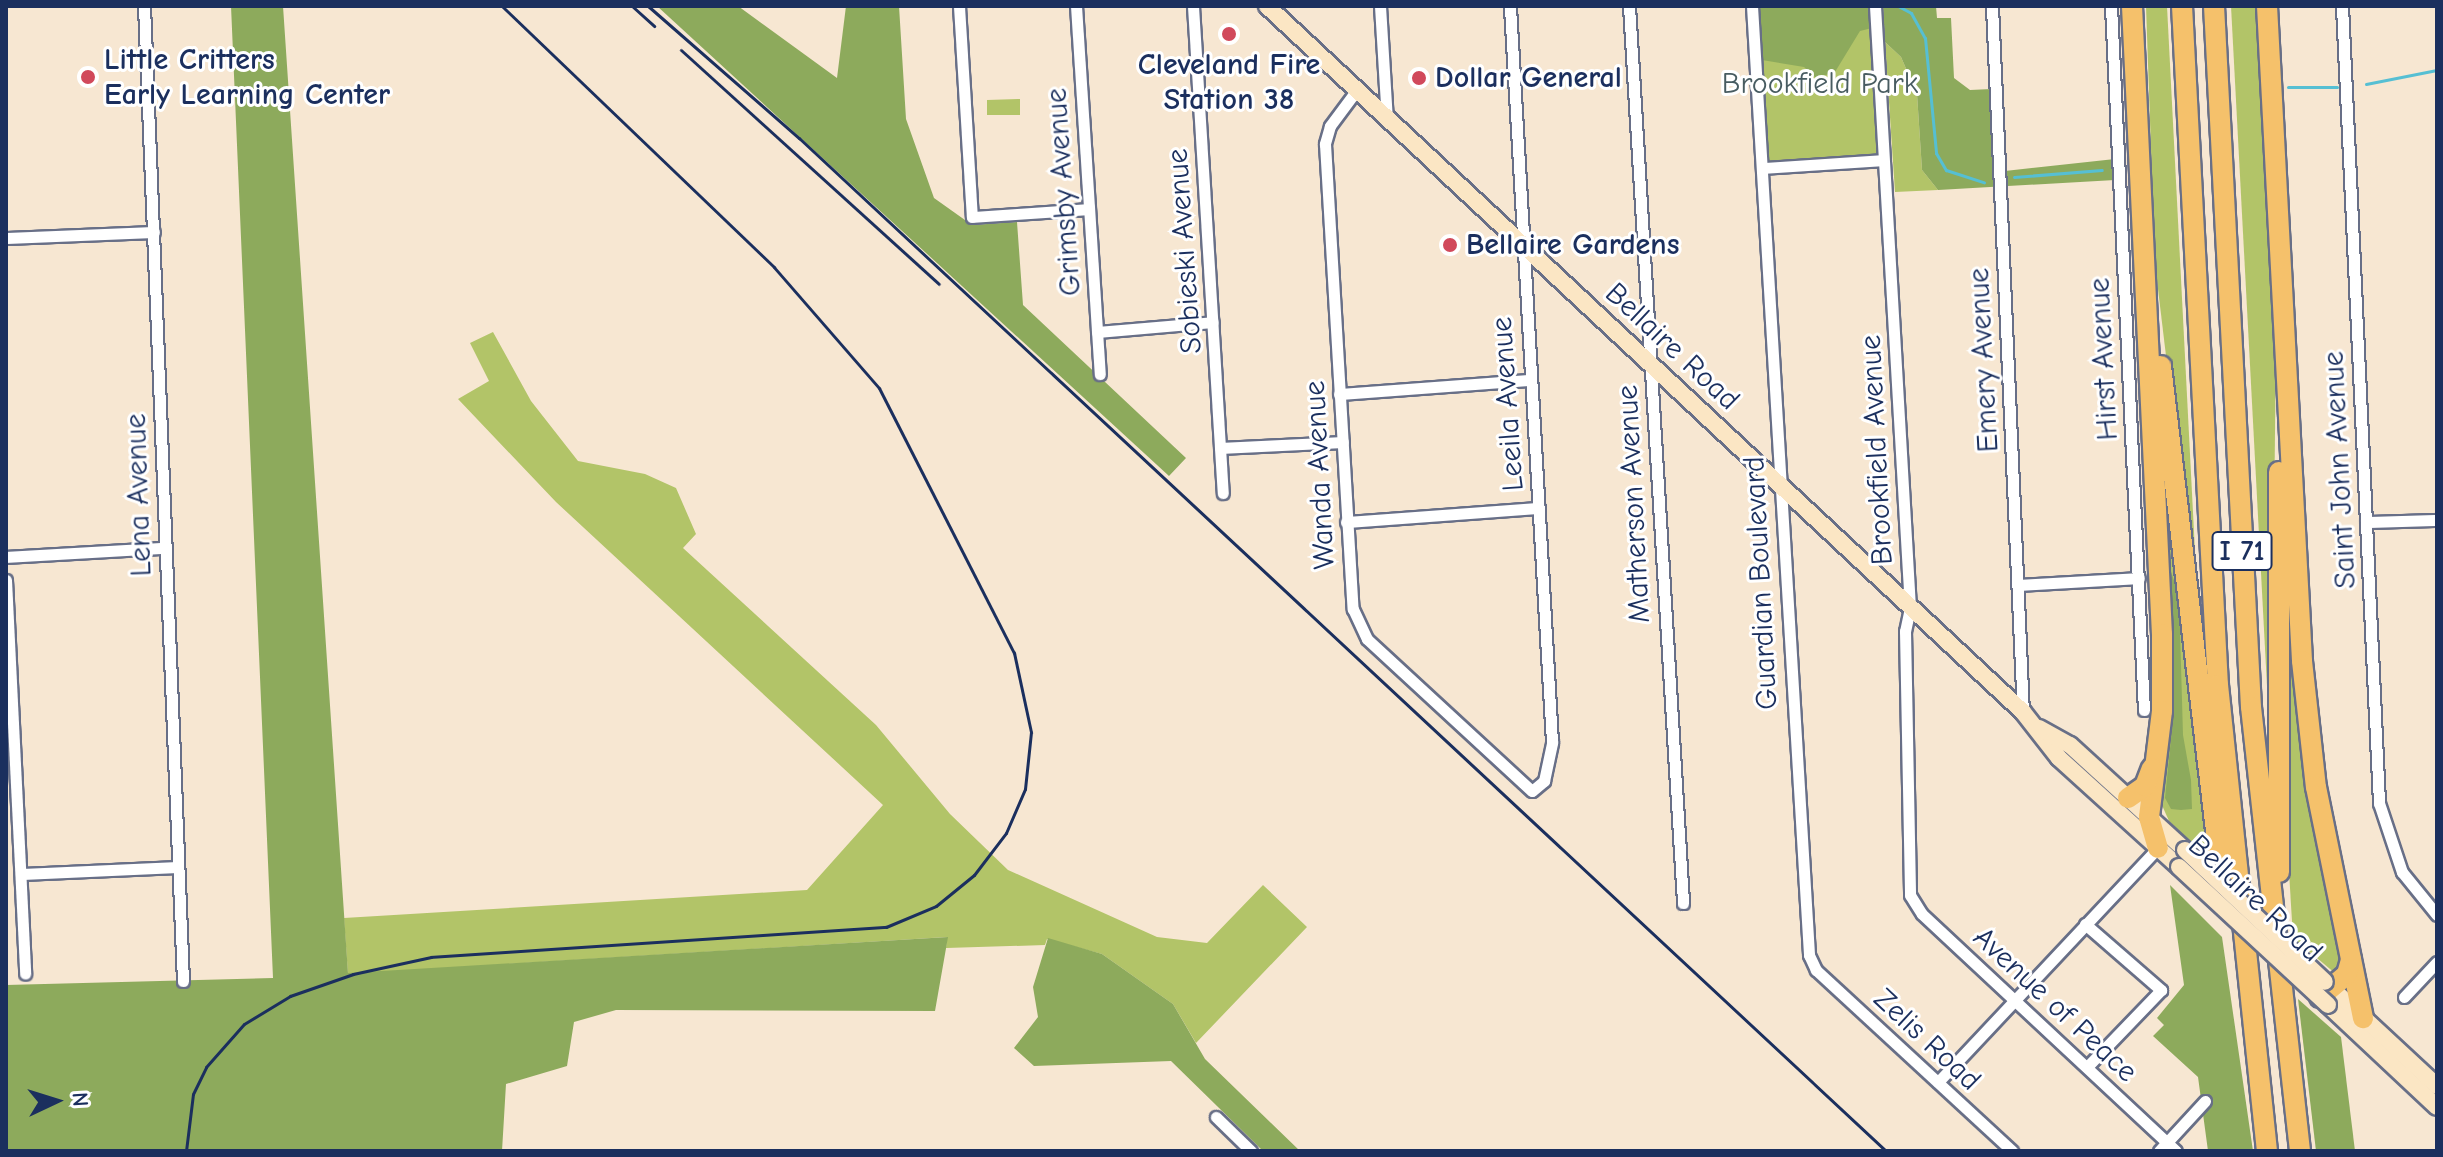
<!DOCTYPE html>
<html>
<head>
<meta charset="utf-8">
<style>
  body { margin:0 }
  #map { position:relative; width:2443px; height:1157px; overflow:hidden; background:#f7e7d2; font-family:"Comic Neue",sans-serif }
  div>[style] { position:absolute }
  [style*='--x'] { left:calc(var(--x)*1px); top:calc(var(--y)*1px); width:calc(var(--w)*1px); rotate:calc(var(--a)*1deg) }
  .green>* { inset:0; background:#b2c468 }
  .forest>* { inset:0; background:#8daa5c }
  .stream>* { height:3px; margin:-1.5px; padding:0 1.5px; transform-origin:1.5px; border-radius:1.5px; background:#56bfd3 }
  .roads { filter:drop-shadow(2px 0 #686f87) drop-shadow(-2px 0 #686f87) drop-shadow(0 2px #686f87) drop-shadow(0 -2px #686f87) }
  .street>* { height:11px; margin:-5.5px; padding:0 5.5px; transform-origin:5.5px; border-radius:5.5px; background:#fff }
  .secondary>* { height:16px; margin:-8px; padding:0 8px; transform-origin:8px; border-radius:8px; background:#fbe6c4 }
  .highway>* { height:20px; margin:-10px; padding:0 10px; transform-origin:10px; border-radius:10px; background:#f5c16b }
  .rail>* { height:3px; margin:-1.5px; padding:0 1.5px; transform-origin:1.5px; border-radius:1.5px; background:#1b2f5e }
  .bridges { filter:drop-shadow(2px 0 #686f87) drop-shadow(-2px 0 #686f87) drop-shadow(0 2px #686f87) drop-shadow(0 -2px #686f87) }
  .secondary-bridge>* { height:16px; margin:-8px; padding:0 8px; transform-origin:8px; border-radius:8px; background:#fbe6c4 }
  .dots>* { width:22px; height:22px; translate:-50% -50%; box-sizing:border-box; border:4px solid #fff; border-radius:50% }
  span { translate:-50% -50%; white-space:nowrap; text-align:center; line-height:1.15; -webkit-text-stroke:6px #fff; paint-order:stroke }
  .shield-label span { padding:2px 6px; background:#fff; border:2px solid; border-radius:6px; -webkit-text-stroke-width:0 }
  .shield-label { font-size:28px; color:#1b2f5e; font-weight:700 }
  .poi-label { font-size:30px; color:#1b2f5e; font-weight:700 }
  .left { translate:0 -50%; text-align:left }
  .park-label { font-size:30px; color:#485c61 }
  .street-label { font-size:30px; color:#1b2f5e }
  .frame { position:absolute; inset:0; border:8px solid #1b2f5e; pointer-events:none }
  .north { position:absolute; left:16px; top:1061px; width:80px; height:80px; -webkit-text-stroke:6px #fff; paint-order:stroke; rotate:86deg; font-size:22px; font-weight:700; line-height:32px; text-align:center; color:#1b2f5e }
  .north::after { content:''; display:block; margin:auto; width:28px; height:36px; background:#1b2f5e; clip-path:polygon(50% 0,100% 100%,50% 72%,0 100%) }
</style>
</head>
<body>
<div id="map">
  <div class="green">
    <i style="clip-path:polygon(1759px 6px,1871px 6px,1880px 156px,1768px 162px)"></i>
    <i style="clip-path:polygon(2146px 6px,2167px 6px,2196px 571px,2192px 573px,2155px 264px)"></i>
    <i style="clip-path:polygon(2231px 6px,2256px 6px,2261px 54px,2276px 341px,2272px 705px,2268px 705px)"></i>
    <i style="clip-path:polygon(1885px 42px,1901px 57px,1917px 94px,1922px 170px,1938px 190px,1895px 192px)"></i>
    <i style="clip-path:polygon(1020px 99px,1020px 115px,987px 115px,987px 100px)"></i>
    <i style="clip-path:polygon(493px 332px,531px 401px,578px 461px,645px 474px,676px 488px,696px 534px,683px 548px,876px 725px,950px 814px,1008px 870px,1157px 937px,1207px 943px,1263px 885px,1307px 927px,1196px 1043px,1173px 1004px,1102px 954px,1047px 939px,1045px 945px,946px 948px,947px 937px,348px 974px,344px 918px,807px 890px,883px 805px,556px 502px,458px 399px,489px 381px,470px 343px)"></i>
    <i style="clip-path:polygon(2162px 427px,2213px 864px,2169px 821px,2161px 803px)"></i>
    <i style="clip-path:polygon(2289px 518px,2345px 956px,2336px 974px,2293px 938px,2288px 855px)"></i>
  </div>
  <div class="forest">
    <i style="clip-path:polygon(231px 6px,283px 6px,348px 973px,948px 937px,935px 1011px,616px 1010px,574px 1022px,567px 1066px,506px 1084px,502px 1151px,6px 1151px,6px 985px,273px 978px)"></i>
    <i style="clip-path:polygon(657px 6px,738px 6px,837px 78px,846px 6px,899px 6px,906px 119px,934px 198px,972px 225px,1017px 222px,1023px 305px,1186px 458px,1169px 476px)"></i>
    <i style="clip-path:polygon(1759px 6px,1871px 6px,1872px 28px,1860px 31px,1835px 72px,1816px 78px,1804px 67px,1762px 60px)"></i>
    <i style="clip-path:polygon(1883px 6px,1936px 6px,1937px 18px,1951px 18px,1954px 78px,1970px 90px,1992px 89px,1996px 172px,2115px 159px,2115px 180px,1938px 190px,1922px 170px,1917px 94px,1901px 57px,1885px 42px)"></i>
    <i style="clip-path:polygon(2168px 563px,2179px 595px,2183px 735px,2191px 780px,2192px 809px,2181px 810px,2171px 809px,2165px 798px,2173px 719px)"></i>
    <i style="clip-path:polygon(2170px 885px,2222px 937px,2253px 1151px,2208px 1151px,2198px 1077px,2153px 1036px,2164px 1025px,2157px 1018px,2184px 985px)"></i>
    <i style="clip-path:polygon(1048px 938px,1102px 954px,1173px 1004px,1205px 1059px,1300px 1151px,1263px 1151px,1171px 1061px,1034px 1066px,1014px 1048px,1038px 1017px,1033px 987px)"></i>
    <i style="clip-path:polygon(2298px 999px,2341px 1037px,2355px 1151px,2316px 1151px)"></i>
  </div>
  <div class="stream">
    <i style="--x:1898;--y:6;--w:15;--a:28"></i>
    <i style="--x:1911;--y:13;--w:29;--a:61"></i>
    <i style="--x:1925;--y:38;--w:116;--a:84.5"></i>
    <i style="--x:1936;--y:153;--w:20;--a:60"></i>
    <i style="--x:1946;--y:170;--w:40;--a:18"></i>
    <i style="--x:2366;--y:84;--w:72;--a:-11.2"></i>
    <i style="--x:2288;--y:87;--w:49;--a:0"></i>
    <i style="--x:2014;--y:177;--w:88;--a:-4.5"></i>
  </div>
  <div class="roads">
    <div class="street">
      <i style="--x:144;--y:6;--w:976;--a:87.71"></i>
      <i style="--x:959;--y:6;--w:211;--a:86.5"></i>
      <i style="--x:972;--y:217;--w:116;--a:-3.9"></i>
      <i style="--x:1076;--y:6;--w:369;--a:86.3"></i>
      <i style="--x:1193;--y:6;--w:488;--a:86.5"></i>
      <i style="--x:1380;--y:6;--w:114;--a:86.5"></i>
      <i style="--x:1629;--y:6;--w:899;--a:86.55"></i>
      <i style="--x:1752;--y:6;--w:951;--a:86.56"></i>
      <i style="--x:1809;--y:955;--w:17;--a:65"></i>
      <i style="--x:1816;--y:970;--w:267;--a:42.7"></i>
      <i style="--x:1875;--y:6;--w:603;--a:86.67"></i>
      <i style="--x:1910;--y:608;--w:24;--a:102"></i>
      <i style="--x:1905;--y:631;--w:264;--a:88.9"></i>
      <i style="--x:1910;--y:895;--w:22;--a:58"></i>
      <i style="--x:1922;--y:914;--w:347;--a:43"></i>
      <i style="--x:1992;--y:6;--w:707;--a:87.49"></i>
      <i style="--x:2111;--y:6;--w:705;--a:87.32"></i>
      <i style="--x:2342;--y:6;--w:798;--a:87.34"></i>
      <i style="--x:2379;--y:803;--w:73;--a:71.6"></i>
      <i style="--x:2402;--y:872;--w:55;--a:50.9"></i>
      <i style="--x:1356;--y:91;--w:44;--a:126.6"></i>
      <i style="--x:1330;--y:126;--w:19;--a:106"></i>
      <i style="--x:1325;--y:144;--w:466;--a:86.6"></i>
      <i style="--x:1353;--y:609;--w:33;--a:65"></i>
      <i style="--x:1367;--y:639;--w:224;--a:42.7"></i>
      <i style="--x:1532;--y:791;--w:16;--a:-40"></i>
      <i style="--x:1544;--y:781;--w:40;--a:-78"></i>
      <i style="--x:1552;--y:742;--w:737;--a:-93.27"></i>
      <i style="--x:1763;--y:168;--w:120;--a:-3.8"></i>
      <i style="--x:6;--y:238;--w:148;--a:-2.3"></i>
      <i style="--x:1097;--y:332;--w:116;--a:-4.9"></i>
      <i style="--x:1339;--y:394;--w:191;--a:-4.2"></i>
      <i style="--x:1220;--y:448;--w:123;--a:-2.8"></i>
      <i style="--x:1346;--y:522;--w:193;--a:-4.2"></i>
      <i style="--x:2366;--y:522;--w:71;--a:-1.6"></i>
      <i style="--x:6;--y:557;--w:158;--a:-3.3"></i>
      <i style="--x:6;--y:580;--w:394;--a:87.2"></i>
      <i style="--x:2019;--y:585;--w:120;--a:-3.3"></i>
      <i style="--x:22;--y:874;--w:156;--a:-2.6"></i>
      <i style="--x:2085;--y:924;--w:101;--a:41"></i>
      <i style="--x:2161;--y:990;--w:107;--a:133.9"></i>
      <i style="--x:2404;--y:997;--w:48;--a:-46.7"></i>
      <i style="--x:1938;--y:1082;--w:323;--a:-46.8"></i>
      <i style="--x:1216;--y:1117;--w:49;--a:44.2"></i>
      <i style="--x:2159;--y:1151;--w:68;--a:-47.4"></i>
    </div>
    <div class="secondary">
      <i style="--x:1267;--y:6;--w:1034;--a:43.04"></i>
      <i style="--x:2023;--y:712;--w:58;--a:52"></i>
      <i style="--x:2059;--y:758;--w:162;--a:42.2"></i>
      <i style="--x:2039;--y:728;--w:35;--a:29"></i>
      <i style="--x:2070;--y:745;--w:156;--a:42.4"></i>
      <i style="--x:2325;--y:982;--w:153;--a:42.9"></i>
      <i style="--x:2328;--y:1005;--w:149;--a:43.1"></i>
    </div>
    <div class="highway">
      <i style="--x:2132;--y:6;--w:629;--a:87.27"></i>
      <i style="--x:2162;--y:634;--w:77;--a:90"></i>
      <i style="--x:2162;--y:711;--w:107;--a:97"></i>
      <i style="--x:2149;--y:817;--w:32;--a:74"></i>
      <i style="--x:2182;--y:6;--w:680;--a:86.97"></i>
      <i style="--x:2218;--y:685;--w:469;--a:84"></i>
      <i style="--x:2214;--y:6;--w:702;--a:86.98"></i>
      <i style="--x:2251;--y:707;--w:447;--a:83.7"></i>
      <i style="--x:2267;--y:6;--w:656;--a:86.94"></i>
      <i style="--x:2302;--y:661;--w:127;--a:83.7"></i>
      <i style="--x:2316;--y:787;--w:236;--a:78.5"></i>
      <i style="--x:2161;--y:366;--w:536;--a:83.25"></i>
      <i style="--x:2279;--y:472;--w:400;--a:90"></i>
      <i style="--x:2128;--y:798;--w:21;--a:-35"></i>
      <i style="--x:2145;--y:786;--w:19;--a:-69"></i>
      <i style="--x:2320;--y:997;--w:35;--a:-40"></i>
      <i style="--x:2347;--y:974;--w:15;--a:-74"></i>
    </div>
  </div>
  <div class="rail">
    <i style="--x:632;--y:6;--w:30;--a:42"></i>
    <i style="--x:648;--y:6;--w:201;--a:41.2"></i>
    <i style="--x:799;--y:138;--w:1486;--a:42.98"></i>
    <i style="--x:681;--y:50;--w:348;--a:42.2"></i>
    <i style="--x:186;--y:1151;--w:57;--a:-83"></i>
    <i style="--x:193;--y:1094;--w:30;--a:-64"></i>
    <i style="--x:206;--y:1067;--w:57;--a:-48.5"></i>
    <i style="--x:244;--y:1024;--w:54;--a:-31.3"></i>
    <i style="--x:290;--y:996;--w:67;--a:-19.2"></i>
    <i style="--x:353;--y:974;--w:80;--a:-12.3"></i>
    <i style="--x:431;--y:957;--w:456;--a:-3.8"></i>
    <i style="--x:886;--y:927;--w:54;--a:-22.8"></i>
    <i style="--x:936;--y:906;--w:49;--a:-39.2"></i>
    <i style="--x:974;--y:875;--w:53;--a:-52.7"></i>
    <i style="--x:1006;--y:833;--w:48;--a:-66.6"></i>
    <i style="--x:1025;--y:789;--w:57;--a:-84"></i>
    <i style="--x:1031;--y:732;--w:81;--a:-102.1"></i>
    <i style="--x:1014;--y:653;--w:297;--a:-117"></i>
    <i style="--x:879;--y:388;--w:160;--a:-131"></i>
    <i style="--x:774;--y:267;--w:377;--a:-136.2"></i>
  </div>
  <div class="bridges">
    <div class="secondary-bridge">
      <i style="--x:2185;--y:850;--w:192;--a:43.3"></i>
      <i style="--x:2179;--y:867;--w:203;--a:42.8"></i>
    </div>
  </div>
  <div class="dots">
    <i style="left:1229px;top:34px;background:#d1495b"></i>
    <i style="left:88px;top:77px;background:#d1495b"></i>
    <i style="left:1419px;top:78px;background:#d1495b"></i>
    <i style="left:1450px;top:245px;background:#d1495b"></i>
  </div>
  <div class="shield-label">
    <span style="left:2242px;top:551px">I 71</span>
  </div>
  <div class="poi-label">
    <span class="left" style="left:104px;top:77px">Little Critters<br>Early Learning Center</span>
    <span style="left:1229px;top:82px">Cleveland Fire<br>Station 38</span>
    <span class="left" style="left:1435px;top:78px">Dollar General</span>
    <span class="left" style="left:1466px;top:245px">Bellaire Gardens</span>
  </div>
  <div class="park-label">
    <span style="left:1820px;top:84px">Brookfield Park</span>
  </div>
  <div class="street-label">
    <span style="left:1064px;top:192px;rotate:-94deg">Grimsby Avenue</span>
    <span style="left:1185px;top:251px;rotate:-94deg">Sobieski Avenue</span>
    <span style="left:1672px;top:347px;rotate:43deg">Bellaire Road</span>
    <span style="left:2104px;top:359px;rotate:-93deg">Hirst Avenue</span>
    <span style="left:1984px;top:360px;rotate:-93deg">Emery Avenue</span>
    <span style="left:1508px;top:404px;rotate:-94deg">Leeila Avenue</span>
    <span style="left:1877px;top:450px;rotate:-93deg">Brookfield Avenue</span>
    <span style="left:2340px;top:470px;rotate:-93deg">Saint John Avenue</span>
    <span style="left:1320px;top:475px;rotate:-93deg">Wanda Avenue</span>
    <span style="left:139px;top:495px;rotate:-92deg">Lena Avenue</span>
    <span style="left:1634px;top:504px;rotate:-93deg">Matherson Avenue</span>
    <span style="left:1761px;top:583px;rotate:-93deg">Guardian Boulevard</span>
    <span style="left:2255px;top:899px;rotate:43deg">Bellaire Road</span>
    <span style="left:2055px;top:1005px;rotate:43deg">Avenue of Peace</span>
    <span style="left:1927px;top:1040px;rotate:43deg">Zelis Road</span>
  </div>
  <div class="frame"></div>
  <div class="north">N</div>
</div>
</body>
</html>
